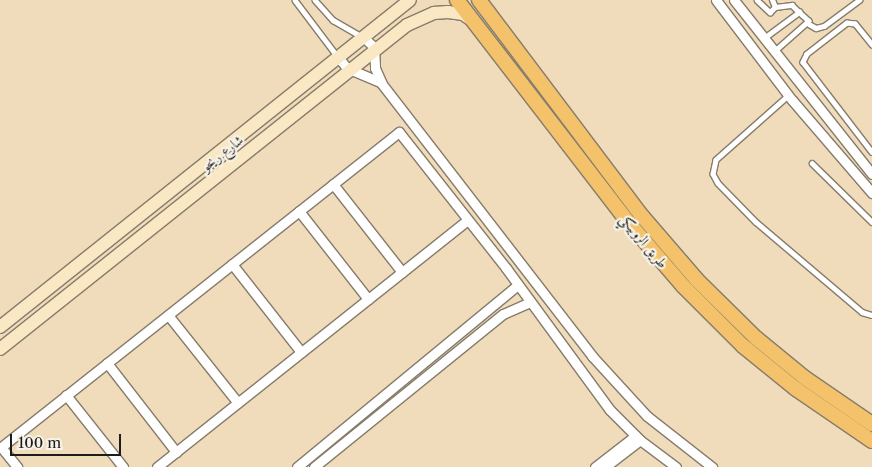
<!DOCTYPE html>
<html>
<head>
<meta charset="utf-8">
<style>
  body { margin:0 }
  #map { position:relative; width:872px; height:467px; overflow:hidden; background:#f0dbba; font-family:"Libre Caslon Text",Amiri,serif }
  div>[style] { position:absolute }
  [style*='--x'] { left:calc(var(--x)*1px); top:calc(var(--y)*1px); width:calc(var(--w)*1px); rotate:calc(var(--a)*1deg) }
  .roads { filter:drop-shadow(1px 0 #867c6b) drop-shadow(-1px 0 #867c6b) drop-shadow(0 1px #867c6b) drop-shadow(0 -1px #867c6b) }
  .service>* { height:4.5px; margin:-2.25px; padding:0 2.25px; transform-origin:2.25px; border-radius:2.25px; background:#fff }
  .minor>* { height:9px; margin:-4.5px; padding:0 4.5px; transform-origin:4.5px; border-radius:4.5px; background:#fff }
  .secondary>* { height:12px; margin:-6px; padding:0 6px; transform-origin:6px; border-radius:6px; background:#fae7c3 }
  .primary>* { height:14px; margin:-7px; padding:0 7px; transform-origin:7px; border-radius:7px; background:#f3c26a }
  span { translate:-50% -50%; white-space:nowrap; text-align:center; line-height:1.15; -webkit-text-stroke:4.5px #f7f3e8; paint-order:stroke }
  .street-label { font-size:14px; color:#1c1c1c }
  .scale { position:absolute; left:10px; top:434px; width:111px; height:22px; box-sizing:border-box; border:2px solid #1c1c1c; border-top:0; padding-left:6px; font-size:15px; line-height:18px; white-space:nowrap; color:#1c1c1c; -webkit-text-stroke:4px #f7f3e8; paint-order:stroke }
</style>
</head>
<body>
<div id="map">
  <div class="roads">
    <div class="service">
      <i style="--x:295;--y:0;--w:71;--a:53"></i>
      <i style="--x:315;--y:0;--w:27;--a:48"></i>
      <i style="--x:333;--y:20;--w:34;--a:30"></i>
      <i style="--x:757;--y:0;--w:18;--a:43"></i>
      <i style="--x:770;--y:12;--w:7;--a:-45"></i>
      <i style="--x:775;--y:7;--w:8;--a:-113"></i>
      <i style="--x:775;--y:7;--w:17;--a:-7"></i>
      <i style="--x:792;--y:5;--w:10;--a:45"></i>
      <i style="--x:809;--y:24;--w:8;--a:30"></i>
      <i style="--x:816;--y:28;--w:8;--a:-14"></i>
      <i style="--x:824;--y:26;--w:44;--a:-36.6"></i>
      <i style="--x:764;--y:38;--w:44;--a:-36.6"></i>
      <i style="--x:799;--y:12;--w:13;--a:42"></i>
      <i style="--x:809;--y:21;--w:47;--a:138.5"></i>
      <i style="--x:872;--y:45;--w:27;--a:-129"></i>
      <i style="--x:855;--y:24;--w:8;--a:-173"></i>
      <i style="--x:847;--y:23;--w:51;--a:142.2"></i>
      <i style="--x:807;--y:54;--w:9;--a:117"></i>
      <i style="--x:803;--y:62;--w:113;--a:52.5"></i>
      <i style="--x:788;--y:96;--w:96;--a:138.4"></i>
      <i style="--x:716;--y:160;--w:14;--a:102"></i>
      <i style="--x:713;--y:174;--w:10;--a:61"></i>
      <i style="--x:718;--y:183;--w:54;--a:45.7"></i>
      <i style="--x:756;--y:222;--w:139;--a:40.3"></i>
      <i style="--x:862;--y:312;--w:10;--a:17"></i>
      <i style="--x:812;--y:163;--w:84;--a:44.5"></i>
    </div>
    <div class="minor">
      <i style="--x:716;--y:0;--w:126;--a:52.8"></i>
      <i style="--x:792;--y:100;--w:123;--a:49.3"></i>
      <i style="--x:734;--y:0;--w:222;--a:51.6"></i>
      <i style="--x:363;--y:37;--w:15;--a:42"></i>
      <i style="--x:374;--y:47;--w:21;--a:87"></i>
      <i style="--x:375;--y:68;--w:17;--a:66"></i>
      <i style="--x:382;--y:84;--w:344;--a:52.3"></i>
      <i style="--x:592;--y:356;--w:81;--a:47.5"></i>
      <i style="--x:647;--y:416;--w:83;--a:38.1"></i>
      <i style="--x:338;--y:57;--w:14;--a:51"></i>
      <i style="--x:347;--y:68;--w:36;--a:23"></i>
      <i style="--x:333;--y:184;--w:112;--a:51.9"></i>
      <i style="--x:299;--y:211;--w:112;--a:51.9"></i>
      <i style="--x:232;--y:264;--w:112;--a:51.9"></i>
      <i style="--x:168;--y:315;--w:112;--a:51.5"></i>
      <i style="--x:107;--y:363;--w:113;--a:52.2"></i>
      <i style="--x:66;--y:395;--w:92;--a:51.6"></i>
      <i style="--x:1;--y:447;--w:26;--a:51"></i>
      <i style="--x:0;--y:448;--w:509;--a:-38.38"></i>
      <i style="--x:399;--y:132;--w:173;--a:51.8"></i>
      <i style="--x:506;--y:268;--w:176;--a:53.8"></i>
      <i style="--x:610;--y:410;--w:42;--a:45"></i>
      <i style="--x:640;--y:440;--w:45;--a:36.9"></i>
      <i style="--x:157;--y:467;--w:397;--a:-38.5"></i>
      <i style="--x:297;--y:467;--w:286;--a:-39.5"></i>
      <i style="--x:314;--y:467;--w:243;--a:-39"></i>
      <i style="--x:503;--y:314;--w:30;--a:-24"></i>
      <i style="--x:595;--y:467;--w:51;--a:-37.8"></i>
      <i style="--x:605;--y:467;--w:44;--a:-37.6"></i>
    </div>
    <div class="secondary">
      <i style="--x:0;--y:327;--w:524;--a:-38.57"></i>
      <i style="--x:0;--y:349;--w:520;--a:-38.52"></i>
      <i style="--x:407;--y:25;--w:30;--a:-24"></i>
      <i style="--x:434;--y:13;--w:14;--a:-4"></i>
      <i style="--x:448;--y:12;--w:15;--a:8"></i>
      <i style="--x:463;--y:14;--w:12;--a:35"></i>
    </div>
    <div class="primary">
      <i style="--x:457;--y:0;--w:280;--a:52.4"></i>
      <i style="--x:628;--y:222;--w:84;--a:49.3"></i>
      <i style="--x:683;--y:286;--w:85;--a:45"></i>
      <i style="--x:743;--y:346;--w:68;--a:39.1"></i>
      <i style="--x:796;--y:389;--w:92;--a:34.4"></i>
      <i style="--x:479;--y:0;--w:271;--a:53"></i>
      <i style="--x:642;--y:216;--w:84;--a:49.3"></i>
      <i style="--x:697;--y:280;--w:83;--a:44.5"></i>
      <i style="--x:756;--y:338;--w:63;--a:39.2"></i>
      <i style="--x:805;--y:378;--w:81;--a:34.5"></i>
    </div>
  </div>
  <div class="street-label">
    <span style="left:222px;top:153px;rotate:-38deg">شارع ريجو</span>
    <span style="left:644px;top:241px;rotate:50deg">طريق الروبيكي</span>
  </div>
  <div class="scale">100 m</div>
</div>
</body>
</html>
